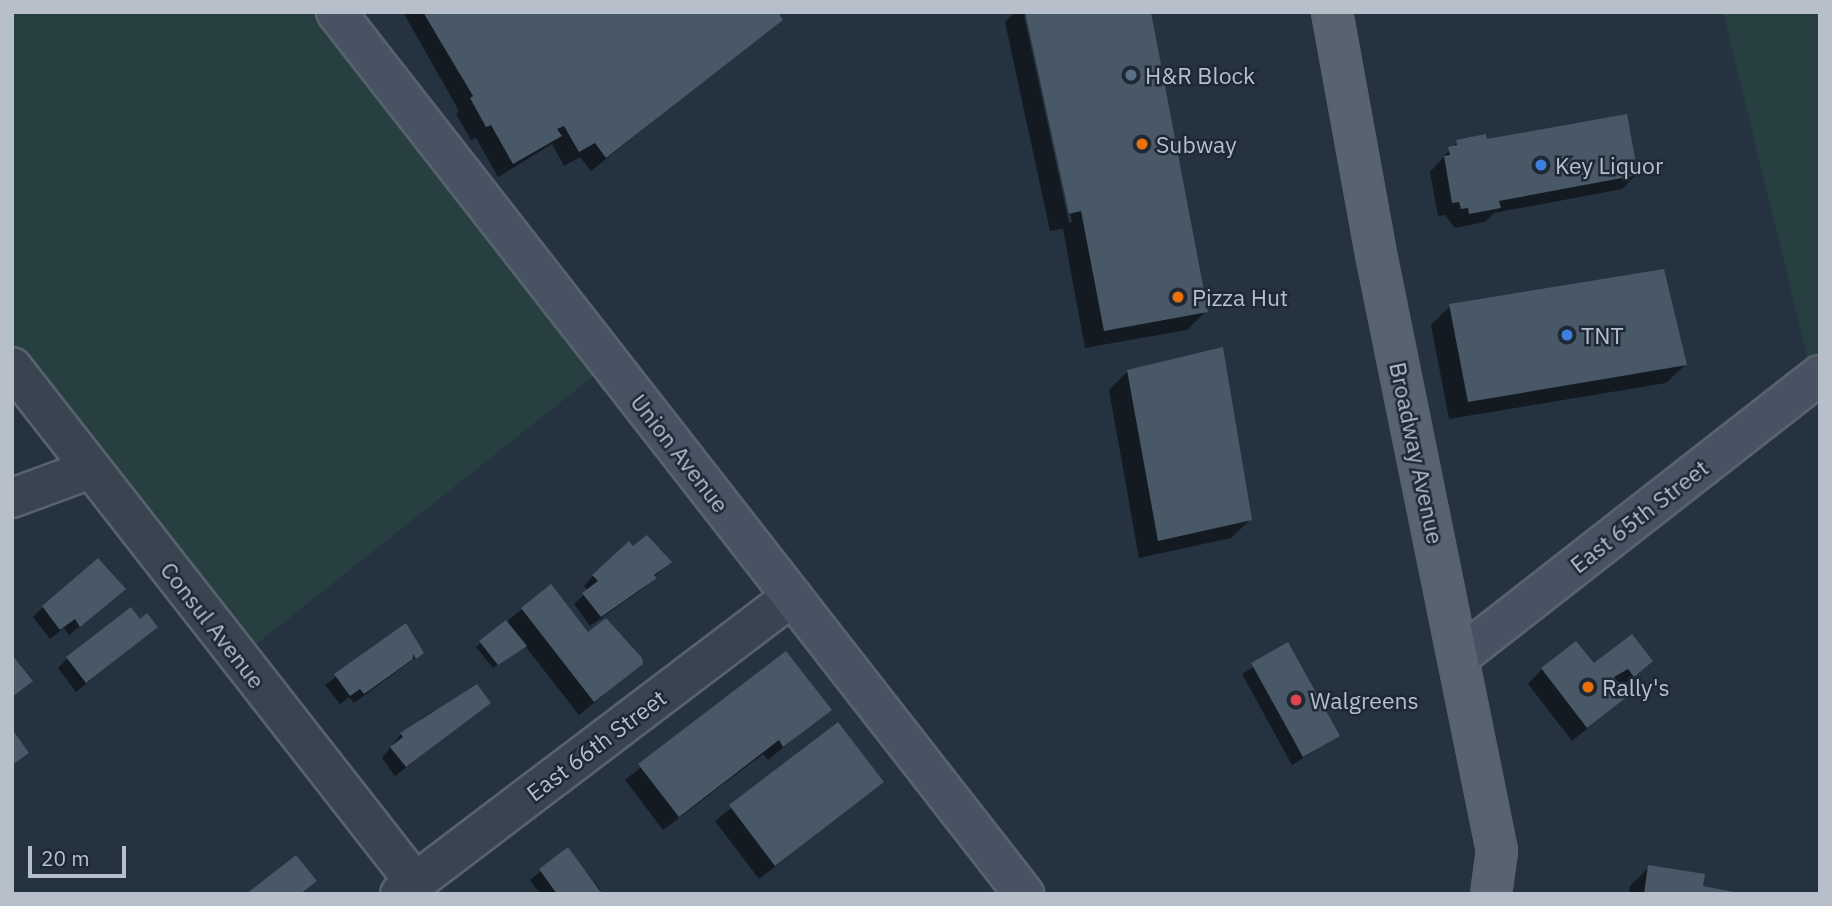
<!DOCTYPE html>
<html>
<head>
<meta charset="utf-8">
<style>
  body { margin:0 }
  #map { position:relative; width:1832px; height:906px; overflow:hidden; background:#253240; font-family:"IBM Plex Sans",sans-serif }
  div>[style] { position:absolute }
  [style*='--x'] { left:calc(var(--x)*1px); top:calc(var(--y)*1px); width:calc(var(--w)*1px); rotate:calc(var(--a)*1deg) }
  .green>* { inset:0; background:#273f41 }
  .shadow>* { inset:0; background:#0007 }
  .building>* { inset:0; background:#495866 }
  .roads { filter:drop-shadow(2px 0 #57626d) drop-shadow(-2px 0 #57626d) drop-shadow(0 2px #57626d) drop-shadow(0 -2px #57626d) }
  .street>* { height:38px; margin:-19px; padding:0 19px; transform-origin:19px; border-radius:19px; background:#394450 }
  .secondary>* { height:38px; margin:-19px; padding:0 19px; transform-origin:19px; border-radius:19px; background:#475363 }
  .primary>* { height:38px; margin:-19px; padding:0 19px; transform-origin:19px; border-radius:19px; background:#57636f }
  .dots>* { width:19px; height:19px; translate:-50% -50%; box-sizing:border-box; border:4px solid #1e2935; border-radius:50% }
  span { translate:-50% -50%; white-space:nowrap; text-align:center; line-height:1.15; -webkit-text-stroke:5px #1e2935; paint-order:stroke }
  .poi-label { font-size:23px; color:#b6bfca }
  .left { translate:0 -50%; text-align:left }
  .street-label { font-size:23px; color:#b6bfca }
  .frame { position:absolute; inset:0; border:14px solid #b6bfca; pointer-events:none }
  .scale { position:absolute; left:28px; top:846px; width:98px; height:32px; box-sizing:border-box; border:4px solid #b6bfca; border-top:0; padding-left:9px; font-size:21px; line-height:24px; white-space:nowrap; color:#b6bfca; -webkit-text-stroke:5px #1e2935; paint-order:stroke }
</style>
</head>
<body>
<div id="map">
  <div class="green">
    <i style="clip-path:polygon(12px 12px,336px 12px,610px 363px,239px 658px,12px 364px)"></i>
    <i style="clip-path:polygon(1723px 12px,1820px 12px,1820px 351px,1808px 360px)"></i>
  </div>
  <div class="shadow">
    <i style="clip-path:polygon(403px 12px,776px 12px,780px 20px,591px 171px,580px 157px,564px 166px,552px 144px,498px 177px,476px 138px,471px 140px,456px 114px,459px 111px)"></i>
    <i style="clip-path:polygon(evenodd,1015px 12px,1149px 12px,1206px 311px,1187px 330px,1085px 348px,1063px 229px,1050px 231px,1005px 22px,1015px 12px,1024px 15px,1028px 15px,1072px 222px,1069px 223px,1024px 15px)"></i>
    <i style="clip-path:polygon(1486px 141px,1636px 175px,1622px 189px,1494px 213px,1485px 222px,1455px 228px,1445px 215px,1438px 216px,1430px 172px,1457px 142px)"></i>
    <i style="clip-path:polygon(1450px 306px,1685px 365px,1666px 383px,1449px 419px,1431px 325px)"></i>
    <i style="clip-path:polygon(1128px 371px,1250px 520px,1231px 538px,1139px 558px,1109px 390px)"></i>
    <i style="clip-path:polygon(629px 544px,669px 562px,644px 588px,590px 626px,574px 604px,588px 591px,584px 586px,600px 568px)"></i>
    <i style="clip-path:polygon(114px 598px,69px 635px,64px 628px,50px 639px,33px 617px,43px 607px)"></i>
    <i style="clip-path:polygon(522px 609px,588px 635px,641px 664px,579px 715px,525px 646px,493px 668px,476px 647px)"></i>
    <i style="clip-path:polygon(139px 621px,156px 627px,76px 692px,58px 668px,67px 659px)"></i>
    <i style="clip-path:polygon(406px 625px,422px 653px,354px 703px,349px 697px,340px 704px,325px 685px)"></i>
    <i style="clip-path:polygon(1288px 645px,1338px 736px,1292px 765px,1242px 674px)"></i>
    <i style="clip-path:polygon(785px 653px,829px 710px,768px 760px,763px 754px,663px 830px,625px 780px)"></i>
    <i style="clip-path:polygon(1651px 661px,1620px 688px,1626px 696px,1572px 741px,1528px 684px,1542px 669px)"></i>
    <i style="clip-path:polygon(489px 703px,395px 776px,382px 758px,401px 734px,431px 712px,434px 716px)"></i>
    <i style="clip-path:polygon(837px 724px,882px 782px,759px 879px,715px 821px)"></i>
    <i style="clip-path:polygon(567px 849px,604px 894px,540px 894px,530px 880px)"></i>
    <i style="clip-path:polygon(1649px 867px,1701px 888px,1743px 894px,1629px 894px,1630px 886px)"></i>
  </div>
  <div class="building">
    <i style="clip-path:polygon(423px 12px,778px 12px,783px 20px,606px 158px,595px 143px,579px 152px,564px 126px,557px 129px,562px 136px,513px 164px,491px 125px,486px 127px,470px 98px,473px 96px)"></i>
    <i style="clip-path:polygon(1025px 12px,1151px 12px,1208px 312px,1104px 331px,1081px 211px,1069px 214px)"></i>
    <i style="clip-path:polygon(1627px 114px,1638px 175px,1499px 201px,1501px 208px,1469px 214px,1468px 208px,1461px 209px,1459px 202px,1452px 203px,1444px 156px,1450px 155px,1448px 147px,1457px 145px,1456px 140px,1486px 134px,1487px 139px)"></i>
    <i style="clip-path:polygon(1664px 269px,1687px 365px,1468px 402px,1449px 304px)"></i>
    <i style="clip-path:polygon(1223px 347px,1252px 520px,1158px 541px,1127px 370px)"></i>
    <i style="clip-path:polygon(647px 535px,672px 562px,654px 575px,657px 578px,601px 617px,582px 593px,598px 581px,592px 575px,629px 541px,633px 546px)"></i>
    <i style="clip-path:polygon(98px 558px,126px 589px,80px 627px,75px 619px,60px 630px,42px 606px)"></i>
    <i style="clip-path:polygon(551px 584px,588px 632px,606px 618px,642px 658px,643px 664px,594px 702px,521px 608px)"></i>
    <i style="clip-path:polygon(131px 607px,140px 619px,147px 613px,158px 627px,86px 683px,66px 657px)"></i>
    <i style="clip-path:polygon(506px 620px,527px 646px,498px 665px,479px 641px)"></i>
    <i style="clip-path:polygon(406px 623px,424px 653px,416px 659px,413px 654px,413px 659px,364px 694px,360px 689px,350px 696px,334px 674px)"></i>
    <i style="clip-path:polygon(1632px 634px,1653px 661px,1634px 677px,1628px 669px,1614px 677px,1628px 696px,1587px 728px,1541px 668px,1576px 641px,1594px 663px)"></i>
    <i style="clip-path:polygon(1288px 642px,1340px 736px,1303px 757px,1251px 663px)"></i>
    <i style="clip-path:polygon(786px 651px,832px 710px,783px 747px,779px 740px,679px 817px,638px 764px)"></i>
    <i style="clip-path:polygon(12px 655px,33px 681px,12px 697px)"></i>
    <i style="clip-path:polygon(477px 684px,491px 703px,406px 767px,390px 747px,403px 737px,400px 733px)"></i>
    <i style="clip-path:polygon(838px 722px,884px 782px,775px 866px,729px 805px)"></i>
    <i style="clip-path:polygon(12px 729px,29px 753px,12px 765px)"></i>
    <i style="clip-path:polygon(568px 847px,600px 891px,609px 894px,557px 894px,539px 869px)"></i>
    <i style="clip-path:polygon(296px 855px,317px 881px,300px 894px,246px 894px)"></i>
    <i style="clip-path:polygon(1648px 865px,1705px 874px,1703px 886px,1744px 894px,1644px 894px)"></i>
  </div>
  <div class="roads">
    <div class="street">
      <i style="--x:12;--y:367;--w:654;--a:51.96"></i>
      <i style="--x:12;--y:498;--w:84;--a:-20.2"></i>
      <i style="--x:400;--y:894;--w:492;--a:-37.2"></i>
    </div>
    <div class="secondary">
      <i style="--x:336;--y:12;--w:1119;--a:52.04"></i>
      <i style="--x:1459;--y:657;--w:458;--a:-38"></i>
    </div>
    <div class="primary">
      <i style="--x:1332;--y:12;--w:251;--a:79.7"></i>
      <i style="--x:1377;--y:259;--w:604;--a:78.54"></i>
      <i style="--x:1497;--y:851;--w:43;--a:97.9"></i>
    </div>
  </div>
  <div class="dots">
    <i style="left:1131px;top:75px;background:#5c6f8a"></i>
    <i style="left:1142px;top:144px;background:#e8710a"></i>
    <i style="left:1541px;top:165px;background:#3f7fe0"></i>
    <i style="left:1178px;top:297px;background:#e8710a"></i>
    <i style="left:1567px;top:335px;background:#3f7fe0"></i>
    <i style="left:1588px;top:687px;background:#e8710a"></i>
    <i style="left:1296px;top:700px;background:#e0444e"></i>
  </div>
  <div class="poi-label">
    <span class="left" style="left:1145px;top:75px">H&amp;R Block</span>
    <span class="left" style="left:1156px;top:144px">Subway</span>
    <span class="left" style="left:1555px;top:165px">Key Liquor</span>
    <span class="left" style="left:1192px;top:297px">Pizza Hut</span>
    <span class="left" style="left:1581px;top:335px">TNT</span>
    <span class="left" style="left:1602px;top:687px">Rally's</span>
    <span class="left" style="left:1310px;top:700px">Walgreens</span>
  </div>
  <div class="street-label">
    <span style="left:680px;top:453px;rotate:52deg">Union Avenue</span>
    <span style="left:1417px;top:453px;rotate:78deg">Broadway Avenue</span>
    <span style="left:1639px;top:516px;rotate:-38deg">East 65th Street</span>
    <span style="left:213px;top:625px;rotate:52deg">Consul Avenue</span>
    <span style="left:596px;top:745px;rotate:-37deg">East 66th Street</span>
  </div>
  <div class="frame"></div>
  <div class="scale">20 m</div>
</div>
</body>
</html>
